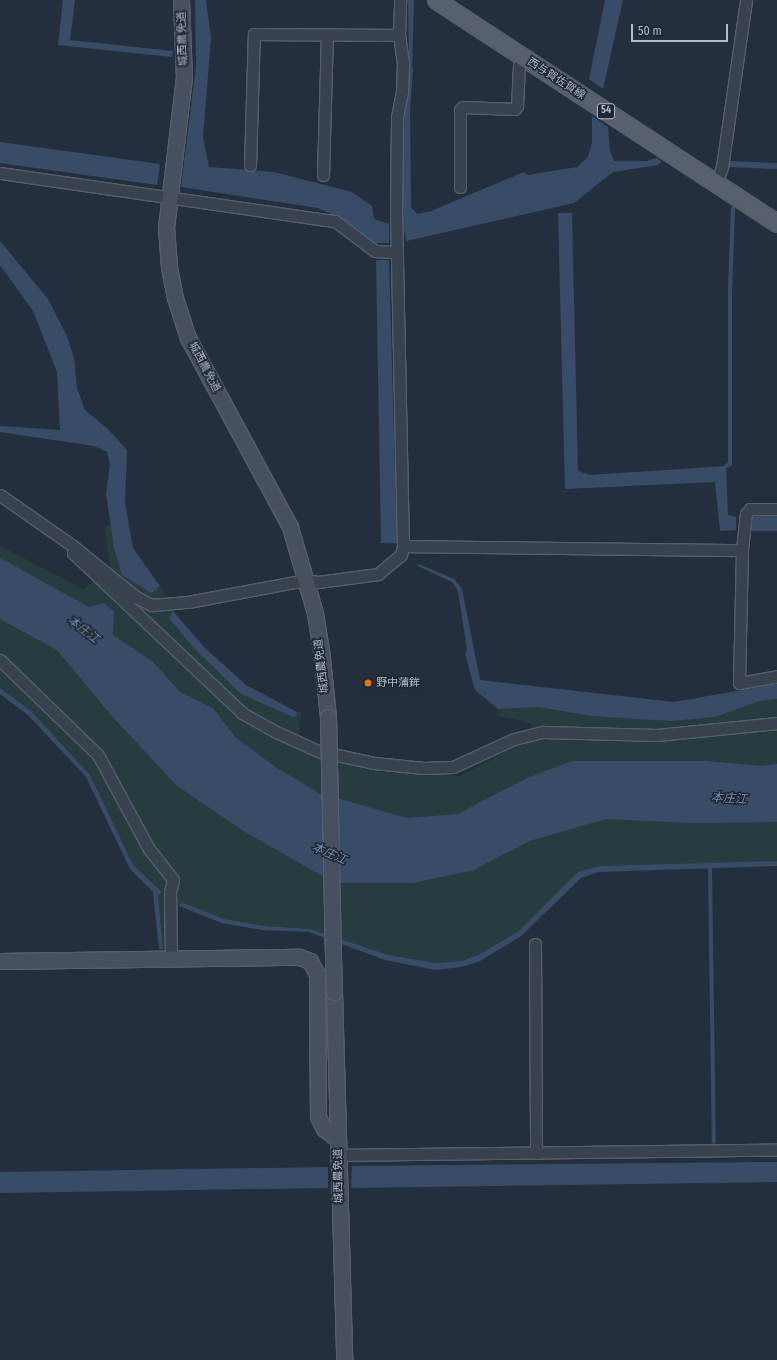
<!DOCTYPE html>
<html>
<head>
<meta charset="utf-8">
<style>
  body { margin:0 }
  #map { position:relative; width:777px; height:1360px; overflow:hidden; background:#242f3e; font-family:"Fira Sans Condensed","Noto Sans JP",sans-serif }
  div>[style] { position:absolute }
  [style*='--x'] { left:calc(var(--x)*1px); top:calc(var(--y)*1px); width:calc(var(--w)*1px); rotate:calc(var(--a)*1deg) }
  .green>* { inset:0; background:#263c3f }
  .water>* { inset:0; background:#394c67 }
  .stream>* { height:4px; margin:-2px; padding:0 2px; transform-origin:2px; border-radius:2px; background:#394c67 }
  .roads { filter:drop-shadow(1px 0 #565f6c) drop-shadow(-1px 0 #565f6c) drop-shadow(0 1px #565f6c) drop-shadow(0 -1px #565f6c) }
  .street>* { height:11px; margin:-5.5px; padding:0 5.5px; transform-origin:5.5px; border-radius:5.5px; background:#38414e }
  .secondary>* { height:15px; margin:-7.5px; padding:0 7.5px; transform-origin:7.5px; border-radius:7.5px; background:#465061 }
  .primary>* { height:17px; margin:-8.5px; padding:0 8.5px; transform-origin:8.5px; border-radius:8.5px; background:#56606e }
  .bridges { filter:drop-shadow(1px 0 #565f6c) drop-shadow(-1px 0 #565f6c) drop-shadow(0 1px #565f6c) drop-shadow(0 -1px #565f6c) }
  .secondary-bridge>* { height:15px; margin:-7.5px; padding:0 7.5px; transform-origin:7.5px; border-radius:7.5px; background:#465061 }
  .dots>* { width:11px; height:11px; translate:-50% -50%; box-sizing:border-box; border:2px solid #1d2633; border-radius:50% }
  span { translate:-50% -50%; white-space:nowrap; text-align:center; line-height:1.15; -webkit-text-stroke:3px #1d2633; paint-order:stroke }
  .shield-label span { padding:1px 3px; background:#1d2633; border:1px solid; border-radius:3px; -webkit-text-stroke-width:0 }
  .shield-label { font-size:10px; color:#b4bcc9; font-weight:700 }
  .street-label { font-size:11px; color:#b4bcc9 }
  .poi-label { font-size:11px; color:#b4bcc9 }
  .left { translate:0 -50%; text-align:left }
  .water-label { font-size:12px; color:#7c92b1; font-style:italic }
  .scale { position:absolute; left:631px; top:24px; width:97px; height:18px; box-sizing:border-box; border:2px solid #b4bcc9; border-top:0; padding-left:5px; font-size:12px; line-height:14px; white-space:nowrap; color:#b4bcc9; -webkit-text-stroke:3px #1d2633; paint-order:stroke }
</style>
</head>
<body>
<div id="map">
  <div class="green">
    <i style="clip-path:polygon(111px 523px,122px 575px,151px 593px,160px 586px,173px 611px,169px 618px,241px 694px,295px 718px,297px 712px,301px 712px,298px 747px,381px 772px,460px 776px,531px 739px,532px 723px,498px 716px,498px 709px,539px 707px,591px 716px,715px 717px,760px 701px,777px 699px,777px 776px,475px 821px,365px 841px,170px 699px,106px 630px,114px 611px,104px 603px,85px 615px,0 570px,0 546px,83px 589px,110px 570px,105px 528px)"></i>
    <i style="clip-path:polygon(0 598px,66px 639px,188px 775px,474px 870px,530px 841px,606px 819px,777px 822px,777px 861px,600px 866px,578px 872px,519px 931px,480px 954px,462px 961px,436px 963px,388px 955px,311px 929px,264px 926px,224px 919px,181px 903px,177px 908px,177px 947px,163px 949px,158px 895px,162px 892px,133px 865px,90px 775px,31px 711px,0 688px)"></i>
  </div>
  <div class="water">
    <i style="clip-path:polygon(63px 0,75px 0,70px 40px,173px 51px,172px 57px,58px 45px)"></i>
    <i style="clip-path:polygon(195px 0,206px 0,211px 38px,203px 137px,209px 167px,274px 172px,352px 192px,372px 206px,374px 219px,389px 224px,389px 243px,376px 243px,342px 219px,318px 208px,181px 187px,196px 66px)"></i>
    <i style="clip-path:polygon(408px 0,414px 0,412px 74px,409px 74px)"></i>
    <i style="clip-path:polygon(605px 0,623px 0,603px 89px,589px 79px)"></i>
    <i style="clip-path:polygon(410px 105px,411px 207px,417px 214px,431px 211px,524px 172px,528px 175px,577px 167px,588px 157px,592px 143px,592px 116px,608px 127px,610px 151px,614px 161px,646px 161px,657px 158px,662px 162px,658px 165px,613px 172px,574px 203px,406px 241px,402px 220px,404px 119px,406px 106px)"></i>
    <i style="clip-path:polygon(0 142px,160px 164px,157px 185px,0 163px)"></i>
    <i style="clip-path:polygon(730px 161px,777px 163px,777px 169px,728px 167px)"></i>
    <i style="clip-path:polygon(558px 213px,572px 213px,578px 471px,590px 475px,726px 466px,728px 515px,736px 517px,736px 530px,720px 531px,715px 482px,565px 489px)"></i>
    <i style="clip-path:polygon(0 241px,48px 299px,67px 336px,74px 358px,77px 388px,85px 410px,108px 429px,127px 450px,125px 503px,133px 548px,160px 586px,151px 593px,122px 575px,114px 548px,106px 494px,110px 464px,107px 452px,94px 446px,0 432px,0 426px,60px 430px,57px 372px,33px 311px,0 265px)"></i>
    <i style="clip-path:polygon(376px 260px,389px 260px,397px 543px,381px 543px)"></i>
    <i style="clip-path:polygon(777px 515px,777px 531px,752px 531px,752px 516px)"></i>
    <i style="clip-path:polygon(0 558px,89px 607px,104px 603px,114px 611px,113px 635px,152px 661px,180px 692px,213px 708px,236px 738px,274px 766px,319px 793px,407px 818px,458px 814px,527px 778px,572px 761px,706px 761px,761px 766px,777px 764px,777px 822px,692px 823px,606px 819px,530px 841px,474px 870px,413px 883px,342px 883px,319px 874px,245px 832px,177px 786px,110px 714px,57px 650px,0 619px)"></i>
    <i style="clip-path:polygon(419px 564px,454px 579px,462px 589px,480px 680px,674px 702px,777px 684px,777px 699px,760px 701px,715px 717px,671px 721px,591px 716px,539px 707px,498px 709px,475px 690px,465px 654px,467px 649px,458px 591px,452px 582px,418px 566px)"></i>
    <i style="clip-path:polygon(173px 611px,205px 648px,246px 685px,297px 712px,295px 718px,241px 694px,193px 647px,169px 618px)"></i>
    <i style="clip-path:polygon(0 688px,31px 711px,90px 775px,133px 865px,162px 892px,158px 895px,163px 949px,159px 949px,153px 892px,130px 869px,86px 777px,28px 715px,0 694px)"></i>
    <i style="clip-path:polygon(777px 861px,777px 866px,598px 872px,581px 878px,521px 936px,480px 961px,461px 967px,435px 970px,385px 960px,309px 932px,262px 930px,222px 923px,179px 906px,181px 902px,224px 919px,264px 926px,311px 929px,388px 955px,436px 963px,462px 961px,480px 954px,519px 931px,578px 872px,600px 866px)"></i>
    <i style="clip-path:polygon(777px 1162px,777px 1182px,351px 1188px,352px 1166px)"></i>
    <i style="clip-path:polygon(328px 1167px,328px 1188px,0 1193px,0 1172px)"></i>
  </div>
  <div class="stream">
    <i style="--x:408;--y:110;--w:41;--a:-85.8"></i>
    <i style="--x:726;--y:466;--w:4;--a:-27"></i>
    <i style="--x:730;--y:464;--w:174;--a:-90"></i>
    <i style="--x:730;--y:290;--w:82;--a:-87.9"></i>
    <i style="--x:710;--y:869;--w:273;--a:89.2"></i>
  </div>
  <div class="roads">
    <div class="street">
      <i style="--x:250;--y:165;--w:131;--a:-88.3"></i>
      <i style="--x:254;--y:34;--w:145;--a:0.4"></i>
      <i style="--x:0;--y:173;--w:338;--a:8.2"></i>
      <i style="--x:335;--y:221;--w:50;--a:36.9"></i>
      <i style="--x:375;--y:251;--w:22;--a:3"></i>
      <i style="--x:323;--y:175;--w:140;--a:-88.4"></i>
      <i style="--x:716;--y:183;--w:17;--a:-69"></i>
      <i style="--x:722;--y:167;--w:169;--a:-81.8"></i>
      <i style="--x:460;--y:187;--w:77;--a:-90"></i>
      <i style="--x:460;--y:110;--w:4;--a:-45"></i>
      <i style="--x:463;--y:107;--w:52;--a:2.2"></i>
      <i style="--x:515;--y:109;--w:4;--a:-56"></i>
      <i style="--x:517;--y:106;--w:41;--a:-87.2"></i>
      <i style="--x:519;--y:65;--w:9;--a:-72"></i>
      <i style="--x:0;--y:495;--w:89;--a:34.9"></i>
      <i style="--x:73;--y:546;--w:81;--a:39"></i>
      <i style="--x:136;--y:597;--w:18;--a:27"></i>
      <i style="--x:152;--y:605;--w:36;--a:-5"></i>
      <i style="--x:188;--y:602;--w:119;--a:-10.6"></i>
      <i style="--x:305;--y:580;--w:13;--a:9"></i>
      <i style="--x:318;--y:582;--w:61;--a:-7.6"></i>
      <i style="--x:378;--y:574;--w:30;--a:-40"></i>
      <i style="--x:401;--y:555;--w:9;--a:-77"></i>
      <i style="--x:403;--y:546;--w:330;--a:-91.2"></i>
      <i style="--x:396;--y:216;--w:99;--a:-89.4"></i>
      <i style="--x:397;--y:117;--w:25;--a:-79"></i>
      <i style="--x:402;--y:92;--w:29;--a:-88"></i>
      <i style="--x:403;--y:63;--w:28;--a:-98"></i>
      <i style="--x:399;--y:35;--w:35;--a:-88"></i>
      <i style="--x:403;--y:546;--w:339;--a:0.7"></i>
      <i style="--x:742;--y:550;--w:36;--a:-84"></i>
      <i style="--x:746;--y:514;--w:6;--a:-51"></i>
      <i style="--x:750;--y:509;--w:27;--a:0"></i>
      <i style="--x:742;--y:550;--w:133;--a:91.3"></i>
      <i style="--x:739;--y:683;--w:39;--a:-10"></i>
      <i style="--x:73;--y:553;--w:233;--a:43.4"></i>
      <i style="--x:242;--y:713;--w:37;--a:29"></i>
      <i style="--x:274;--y:731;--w:48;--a:24.4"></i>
      <i style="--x:318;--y:751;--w:57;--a:12.1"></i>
      <i style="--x:374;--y:763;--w:50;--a:5.7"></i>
      <i style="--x:424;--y:768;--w:29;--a:-2"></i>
      <i style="--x:453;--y:767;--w:67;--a:-24.7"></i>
      <i style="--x:514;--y:739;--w:30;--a:-14"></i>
      <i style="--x:543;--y:732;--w:114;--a:1.5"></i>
      <i style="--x:657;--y:735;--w:121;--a:-5.7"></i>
      <i style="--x:0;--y:660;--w:136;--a:44.1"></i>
      <i style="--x:98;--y:755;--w:107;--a:61.5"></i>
      <i style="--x:149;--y:849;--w:39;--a:52"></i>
      <i style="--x:173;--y:880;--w:12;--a:104"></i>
      <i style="--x:170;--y:892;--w:67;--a:89.1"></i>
      <i style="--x:535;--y:944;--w:209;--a:89.7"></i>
      <i style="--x:338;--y:1155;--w:439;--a:-0.7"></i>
    </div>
    <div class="secondary">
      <i style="--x:181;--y:0;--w:77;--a:87.8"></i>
      <i style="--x:184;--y:77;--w:151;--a:96.8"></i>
      <i style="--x:166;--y:227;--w:40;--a:85.7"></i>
      <i style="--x:169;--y:267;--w:32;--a:79"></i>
      <i style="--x:175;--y:298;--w:42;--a:72"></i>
      <i style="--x:188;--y:338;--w:215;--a:61.6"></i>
      <i style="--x:290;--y:527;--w:90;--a:73.8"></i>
      <i style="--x:315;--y:613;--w:36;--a:81"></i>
      <i style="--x:321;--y:649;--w:68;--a:84.1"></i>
      <i style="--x:0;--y:961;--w:299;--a:-0.8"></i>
      <i style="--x:299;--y:957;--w:12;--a:20"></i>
      <i style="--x:310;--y:961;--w:15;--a:62"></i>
      <i style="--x:317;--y:974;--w:143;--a:89.6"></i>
      <i style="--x:318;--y:1117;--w:13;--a:63"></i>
      <i style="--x:324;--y:1129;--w:17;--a:36"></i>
      <i style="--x:334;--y:992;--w:368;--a:88.4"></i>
    </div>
    <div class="primary">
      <i style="--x:436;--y:0;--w:407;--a:33.2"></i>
    </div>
  </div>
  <div class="bridges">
    <div class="secondary-bridge">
      <i style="--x:328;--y:717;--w:275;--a:88.8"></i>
    </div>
  </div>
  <div class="dots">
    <i style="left:368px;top:683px;background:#e8710a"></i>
  </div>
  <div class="shield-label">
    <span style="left:606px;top:111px">54</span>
  </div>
  <div class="street-label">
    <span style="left:183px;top:39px;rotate:-92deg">城西農免道</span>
    <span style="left:556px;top:79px;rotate:33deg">西与賀佐賀線</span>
    <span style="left:204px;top:367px;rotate:62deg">城西農免道</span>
    <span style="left:322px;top:666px;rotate:-97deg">城西農免道</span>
    <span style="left:339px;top:1176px;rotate:-91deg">城西農免道</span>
  </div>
  <div class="poi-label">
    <span class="left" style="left:376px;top:683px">野中蒲鉾</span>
  </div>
  <div class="water-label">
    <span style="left:83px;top:630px;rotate:38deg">本庄江</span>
    <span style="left:729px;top:799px;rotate:4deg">本庄江</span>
    <span style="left:329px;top:854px;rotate:24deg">本庄江</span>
  </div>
  <div class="scale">50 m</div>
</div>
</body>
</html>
